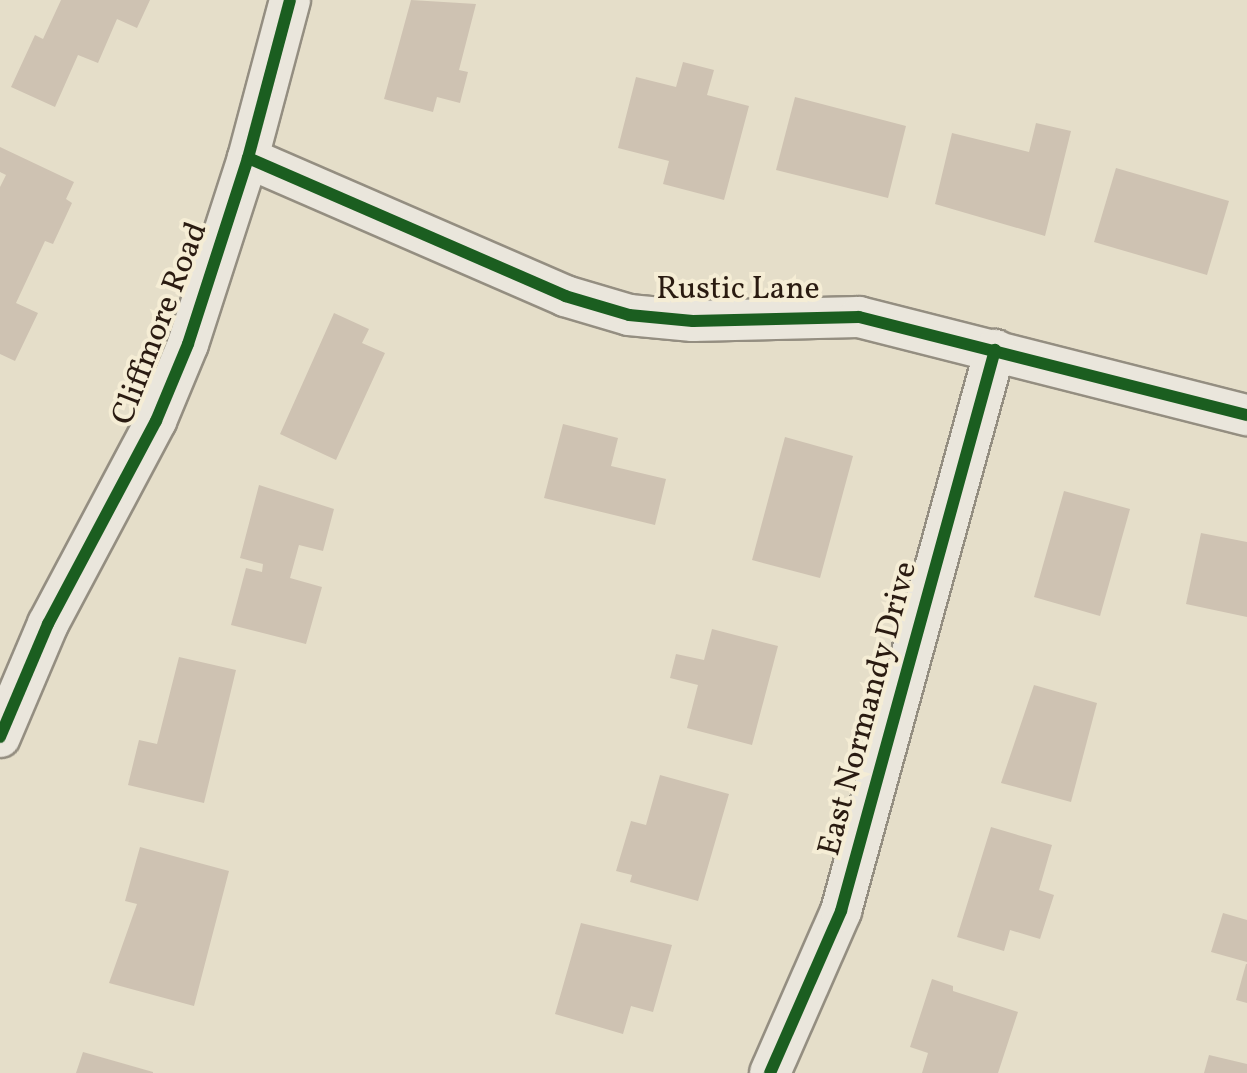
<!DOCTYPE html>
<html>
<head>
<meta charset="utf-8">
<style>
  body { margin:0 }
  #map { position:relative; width:1247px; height:1073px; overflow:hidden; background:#e5dec9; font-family:Vollkorn,serif }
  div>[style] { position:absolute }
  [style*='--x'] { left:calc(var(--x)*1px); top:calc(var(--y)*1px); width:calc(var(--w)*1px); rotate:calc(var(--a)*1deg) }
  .building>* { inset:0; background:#cec2b2 }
  .roads { filter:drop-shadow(2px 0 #948e81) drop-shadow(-2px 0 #948e81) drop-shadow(0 2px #948e81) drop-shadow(0 -2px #948e81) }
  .minor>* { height:40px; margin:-20px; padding:0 20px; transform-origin:20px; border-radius:20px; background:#eae6dc }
  .cycleway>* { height:12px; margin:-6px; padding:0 6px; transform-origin:6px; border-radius:6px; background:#1b5e20 }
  span { translate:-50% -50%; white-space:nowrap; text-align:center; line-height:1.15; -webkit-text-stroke:8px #f5edd5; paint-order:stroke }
  .street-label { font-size:32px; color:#2a1b11 }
</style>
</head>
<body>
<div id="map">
  <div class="building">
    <i style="clip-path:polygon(61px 0,150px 0,137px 28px,117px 19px,98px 63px,78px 55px,55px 107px,11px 87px,35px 35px,43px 39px)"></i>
    <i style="clip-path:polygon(411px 0,476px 4px,459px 70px,468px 72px,460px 103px,437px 97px,433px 112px,384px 99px)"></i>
    <i style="clip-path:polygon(683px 62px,714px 70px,707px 95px,749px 106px,724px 200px,663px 184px,669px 161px,618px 148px,636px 77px,676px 87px)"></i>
    <i style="clip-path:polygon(795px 97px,906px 126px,888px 198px,776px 170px)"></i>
    <i style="clip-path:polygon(1036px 123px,1071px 131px,1045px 236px,935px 204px,952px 133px,1029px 152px)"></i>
    <i style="clip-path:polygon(0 147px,74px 182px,66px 199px,72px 203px,53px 244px,45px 241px,16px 303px,38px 313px,15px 361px,0 354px,0 187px,6px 175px,0 172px)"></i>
    <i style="clip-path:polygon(1116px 168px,1229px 201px,1207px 275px,1094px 242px)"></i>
    <i style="clip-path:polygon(334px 313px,369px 329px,362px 343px,385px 353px,336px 460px,280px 434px)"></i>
    <i style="clip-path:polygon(563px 424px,618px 438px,611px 466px,666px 479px,655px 525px,544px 498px)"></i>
    <i style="clip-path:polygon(785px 437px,853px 456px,820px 578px,752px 560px)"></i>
    <i style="clip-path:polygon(259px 485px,334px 509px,323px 551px,299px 545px,290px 578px,322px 587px,306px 644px,231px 625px,246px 568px,262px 572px,263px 564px,240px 558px)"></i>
    <i style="clip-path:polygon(1064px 491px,1130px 509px,1100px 616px,1034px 597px)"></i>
    <i style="clip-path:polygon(1201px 533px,1247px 542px,1247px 617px,1186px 604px)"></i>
    <i style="clip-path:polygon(712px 629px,778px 646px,752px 745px,687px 728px,698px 685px,670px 678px,676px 654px,704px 660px)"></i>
    <i style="clip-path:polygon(179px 657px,236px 670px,204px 803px,128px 785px,139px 740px,157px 744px)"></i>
    <i style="clip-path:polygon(1034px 685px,1097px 703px,1071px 802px,1001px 783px)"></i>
    <i style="clip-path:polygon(660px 775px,729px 794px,698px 901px,630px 882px,632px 875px,616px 871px,631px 821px,646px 825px)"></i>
    <i style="clip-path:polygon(991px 827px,1052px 845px,1039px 890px,1054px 895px,1040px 939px,1010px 930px,1004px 951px,957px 937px)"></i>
    <i style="clip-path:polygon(140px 847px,229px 871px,194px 1006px,109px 983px,137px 904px,125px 901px)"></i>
    <i style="clip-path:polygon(1223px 913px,1247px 920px,1247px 962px,1211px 952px)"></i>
    <i style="clip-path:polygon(581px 923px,672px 945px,653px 1012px,631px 1006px,623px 1034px,555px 1014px)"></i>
    <i style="clip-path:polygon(1246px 964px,1247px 964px,1247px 1003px,1236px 1000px)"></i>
    <i style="clip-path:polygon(932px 979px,953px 986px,953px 991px,1018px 1012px,998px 1073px,922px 1073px,928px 1053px,910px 1047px)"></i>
    <i style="clip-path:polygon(83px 1052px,153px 1072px,153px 1073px,76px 1073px)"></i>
    <i style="clip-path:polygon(1209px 1055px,1247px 1064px,1247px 1073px,1204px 1073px)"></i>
  </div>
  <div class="roads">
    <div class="minor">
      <i style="--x:248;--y:158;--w:346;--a:23.5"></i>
      <i style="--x:565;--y:296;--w:67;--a:16.5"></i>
      <i style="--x:629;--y:315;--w:64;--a:5.4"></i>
      <i style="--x:693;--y:321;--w:166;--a:-1.4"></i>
      <i style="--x:859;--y:317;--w:400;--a:14.2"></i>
      <i style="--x:0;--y:737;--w:123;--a:-67"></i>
      <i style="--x:48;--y:624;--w:230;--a:-62"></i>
      <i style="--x:156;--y:421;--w:83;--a:-67.4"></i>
      <i style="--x:188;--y:344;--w:195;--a:-72.1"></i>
      <i style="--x:248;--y:158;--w:163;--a:-75.1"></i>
      <i style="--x:770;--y:1073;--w:177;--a:-66.3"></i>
      <i style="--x:841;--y:911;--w:582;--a:-74.65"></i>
    </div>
  </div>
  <div class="cycleway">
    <i style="--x:248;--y:158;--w:346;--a:23.5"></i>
    <i style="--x:565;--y:296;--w:67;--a:16.5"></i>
    <i style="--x:629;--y:315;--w:64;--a:5.4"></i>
    <i style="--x:693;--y:321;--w:166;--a:-1.4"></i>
    <i style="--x:859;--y:317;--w:400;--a:14.2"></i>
    <i style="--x:0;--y:737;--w:123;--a:-67"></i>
    <i style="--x:48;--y:624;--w:230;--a:-62"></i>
    <i style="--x:156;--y:421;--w:83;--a:-67.4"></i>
    <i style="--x:188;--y:344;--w:195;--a:-72.1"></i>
    <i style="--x:248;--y:158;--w:163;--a:-75.1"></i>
    <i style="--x:770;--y:1073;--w:177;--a:-66.3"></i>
    <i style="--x:841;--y:911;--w:582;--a:-74.65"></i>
  </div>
  <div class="street-label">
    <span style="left:738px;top:290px">Rustic Lane</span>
    <span style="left:161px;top:324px;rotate:-69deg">Cliffmore Road</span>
    <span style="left:869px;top:709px;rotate:-75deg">East Normandy Drive</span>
  </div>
</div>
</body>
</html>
